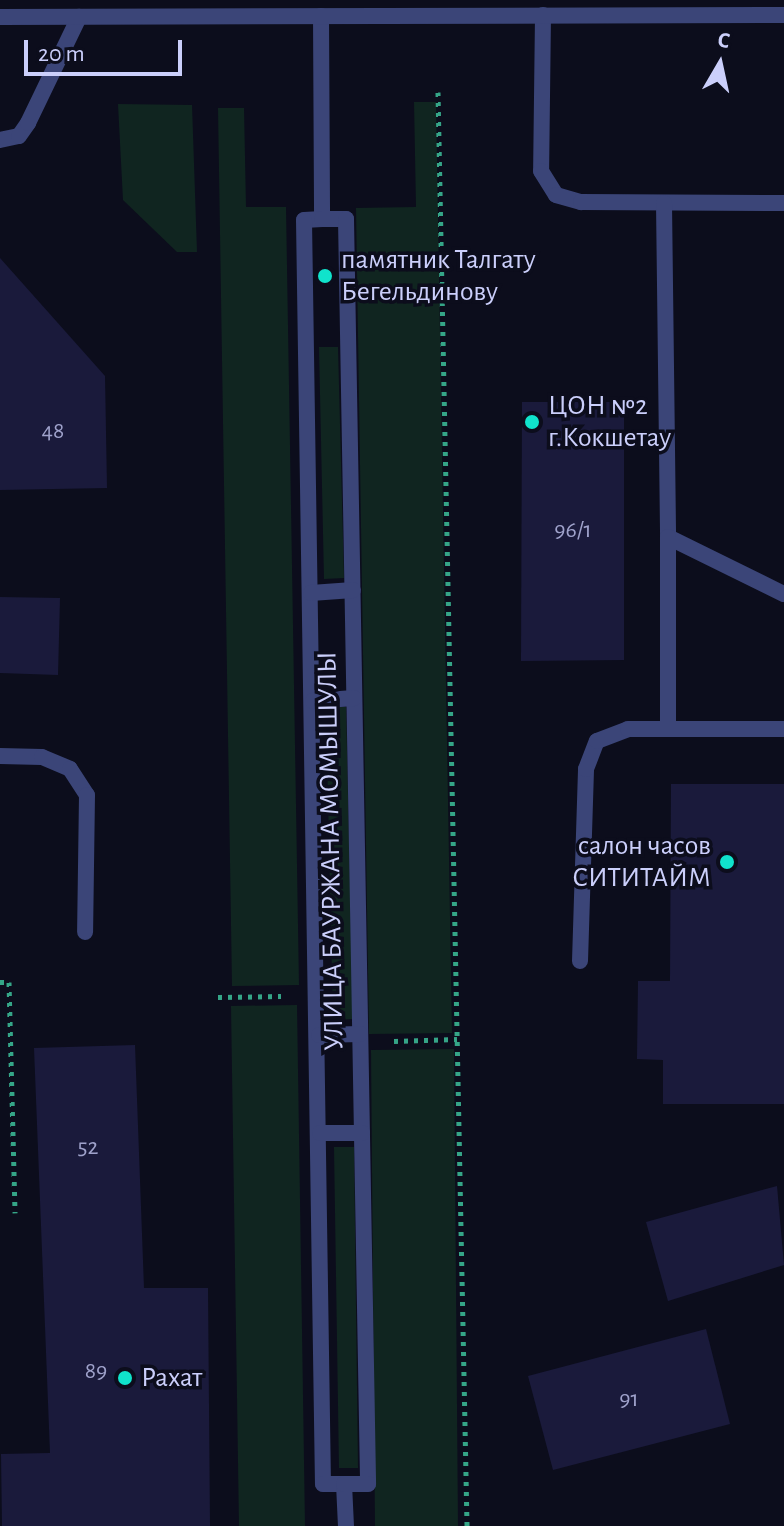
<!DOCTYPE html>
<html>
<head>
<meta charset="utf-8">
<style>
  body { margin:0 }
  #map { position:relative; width:784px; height:1526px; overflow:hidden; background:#0c0d1c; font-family:"Alegreya Sans",sans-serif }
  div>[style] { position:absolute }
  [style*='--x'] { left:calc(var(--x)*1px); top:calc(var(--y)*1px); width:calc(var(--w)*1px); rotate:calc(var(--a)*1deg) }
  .green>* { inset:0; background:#102520 }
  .building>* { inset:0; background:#1a1a3b }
  .path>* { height:5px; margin-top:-2.5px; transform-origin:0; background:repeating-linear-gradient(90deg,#35a587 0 4px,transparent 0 10px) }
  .service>* { height:16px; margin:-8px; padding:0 8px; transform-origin:8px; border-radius:8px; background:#3b4578 }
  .pedestrian>* { height:16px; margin:-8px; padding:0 8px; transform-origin:8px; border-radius:8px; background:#3b4578 }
  .tertiary>* { height:16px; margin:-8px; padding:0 8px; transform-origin:8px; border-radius:8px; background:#3b4578 }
  .dots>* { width:22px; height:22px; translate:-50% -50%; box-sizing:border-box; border:4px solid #0c0d1c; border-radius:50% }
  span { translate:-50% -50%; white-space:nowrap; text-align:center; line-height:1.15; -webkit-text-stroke:7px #0c0d1c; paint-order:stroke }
  .number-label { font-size:24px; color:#9fa2cb }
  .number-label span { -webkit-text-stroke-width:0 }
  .poi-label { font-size:28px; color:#cbcffb }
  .left { translate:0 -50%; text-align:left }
  .right { translate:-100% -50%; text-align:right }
  .street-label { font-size:28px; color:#cbcffb }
  .north { position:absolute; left:680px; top:24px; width:80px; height:80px; -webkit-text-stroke:6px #0c0d1c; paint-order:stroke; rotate:9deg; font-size:22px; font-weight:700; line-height:32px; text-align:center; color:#cbcffb }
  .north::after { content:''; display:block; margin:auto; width:28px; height:36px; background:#cbcffb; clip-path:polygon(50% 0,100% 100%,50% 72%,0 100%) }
  .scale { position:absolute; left:24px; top:40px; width:158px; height:36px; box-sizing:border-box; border:4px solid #cbcffb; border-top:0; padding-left:10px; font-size:24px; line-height:28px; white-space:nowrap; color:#cbcffb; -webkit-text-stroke:6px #0c0d1c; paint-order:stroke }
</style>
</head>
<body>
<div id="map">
  <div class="green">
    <i style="clip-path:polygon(414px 102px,436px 102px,452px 1033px,369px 1034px,356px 208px,416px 207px)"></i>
    <i style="clip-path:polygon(118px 104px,192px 105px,197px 252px,177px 252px,123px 200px)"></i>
    <i style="clip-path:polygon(218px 108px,244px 108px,246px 207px,286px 207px,299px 985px,232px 986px)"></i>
    <i style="clip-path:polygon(319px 347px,338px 347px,344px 578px,324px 579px)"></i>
    <i style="clip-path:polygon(326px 707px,346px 707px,353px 1019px,333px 1020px)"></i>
    <i style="clip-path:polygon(297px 1005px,305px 1526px,239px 1526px,231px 1006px)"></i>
    <i style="clip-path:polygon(454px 1049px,458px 1526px,375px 1526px,371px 1050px)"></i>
    <i style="clip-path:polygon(334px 1147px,354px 1147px,358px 1468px,339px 1468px)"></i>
  </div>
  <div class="building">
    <i style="clip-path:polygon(0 258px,105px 376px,107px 488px,0 490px)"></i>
    <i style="clip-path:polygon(522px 402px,624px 402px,624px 660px,521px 661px)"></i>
    <i style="clip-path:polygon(0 597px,60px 598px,58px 675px,0 673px)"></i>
    <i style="clip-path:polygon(671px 784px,784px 784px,784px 1104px,663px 1104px,663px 1060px,637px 1059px,638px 981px,670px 981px)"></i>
    <i style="clip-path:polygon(135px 1045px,144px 1288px,208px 1288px,210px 1526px,2px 1526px,1px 1454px,50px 1453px,34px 1048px)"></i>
    <i style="clip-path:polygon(777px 1186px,784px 1265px,668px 1301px,646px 1222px)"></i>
    <i style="clip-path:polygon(706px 1329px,730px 1424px,553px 1470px,528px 1376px)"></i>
  </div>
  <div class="path">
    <i style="--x:438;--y:92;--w:1434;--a:88.84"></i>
    <i style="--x:0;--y:982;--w:9;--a:0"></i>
    <i style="--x:9;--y:982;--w:231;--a:88.5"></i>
    <i style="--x:218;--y:997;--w:63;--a:-0.9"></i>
    <i style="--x:394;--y:1041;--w:63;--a:-1.8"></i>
  </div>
  <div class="service">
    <i style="--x:543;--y:15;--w:156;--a:90.7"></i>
    <i style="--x:541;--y:171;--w:28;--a:58"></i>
    <i style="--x:556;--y:195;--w:26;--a:16"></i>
    <i style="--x:581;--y:202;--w:203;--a:0.3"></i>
    <i style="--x:0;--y:140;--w:19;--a:-12"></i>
    <i style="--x:19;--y:136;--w:16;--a:-55"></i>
    <i style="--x:28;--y:123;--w:118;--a:-64.3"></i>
    <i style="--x:664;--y:203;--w:334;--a:89.3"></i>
    <i style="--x:668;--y:537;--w:129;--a:26.2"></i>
    <i style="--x:668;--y:729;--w:192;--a:-90"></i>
    <i style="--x:0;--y:756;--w:42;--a:1.4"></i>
    <i style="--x:42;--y:757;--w:30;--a:23"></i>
    <i style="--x:70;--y:769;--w:31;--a:57"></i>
    <i style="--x:87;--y:795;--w:137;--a:90.8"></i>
    <i style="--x:580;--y:961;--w:192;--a:-88.2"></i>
    <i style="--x:586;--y:769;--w:30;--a:-69"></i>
    <i style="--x:597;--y:741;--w:33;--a:-21"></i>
    <i style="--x:628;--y:729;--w:156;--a:0"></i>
  </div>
  <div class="pedestrian">
    <i style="--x:321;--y:16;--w:203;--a:89.7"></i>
    <i style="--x:322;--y:219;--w:18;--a:177"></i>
    <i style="--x:304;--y:220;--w:1264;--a:89.14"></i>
    <i style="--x:323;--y:1484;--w:21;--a:0"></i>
    <i style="--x:344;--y:1484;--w:42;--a:87.3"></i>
    <i style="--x:322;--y:219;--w:24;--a:0"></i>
    <i style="--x:346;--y:219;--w:1265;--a:89"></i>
    <i style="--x:368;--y:1484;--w:24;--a:180"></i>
    <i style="--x:311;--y:593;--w:42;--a:-4.1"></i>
    <i style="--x:313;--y:701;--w:41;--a:-4.2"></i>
    <i style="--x:319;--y:1035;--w:41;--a:-1.4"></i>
    <i style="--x:320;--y:1133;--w:42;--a:0"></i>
  </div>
  <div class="tertiary">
    <i style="--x:0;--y:17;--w:784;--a:-0.15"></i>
  </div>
  <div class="dots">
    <i style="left:325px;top:276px;background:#10e3cc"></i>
    <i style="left:532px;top:422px;background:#10e3cc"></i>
    <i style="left:727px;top:862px;background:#10e3cc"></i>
    <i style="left:125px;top:1378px;background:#10e3cc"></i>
  </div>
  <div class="number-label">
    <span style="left:53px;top:432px">48</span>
    <span style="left:573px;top:531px">96/1</span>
    <span style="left:88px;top:1148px">52</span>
    <span style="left:96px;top:1372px">89</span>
    <span style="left:629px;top:1400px">91</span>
  </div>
  <div class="poi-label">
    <span class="left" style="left:341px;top:276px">памятник Талгату<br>Бегельдинову</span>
    <span class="left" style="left:548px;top:422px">ЦОН №2<br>г.Кокшетау</span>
    <span class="right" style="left:711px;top:862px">салон часов<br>СИТИТАЙМ</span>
    <span class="left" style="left:141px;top:1378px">Рахат</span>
  </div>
  <div class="street-label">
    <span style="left:331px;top:851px;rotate:-91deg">УЛИЦА БАУРЖАНА МОМЫШУЛЫ</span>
  </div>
  <div class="north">С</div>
  <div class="scale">20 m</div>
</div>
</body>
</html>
